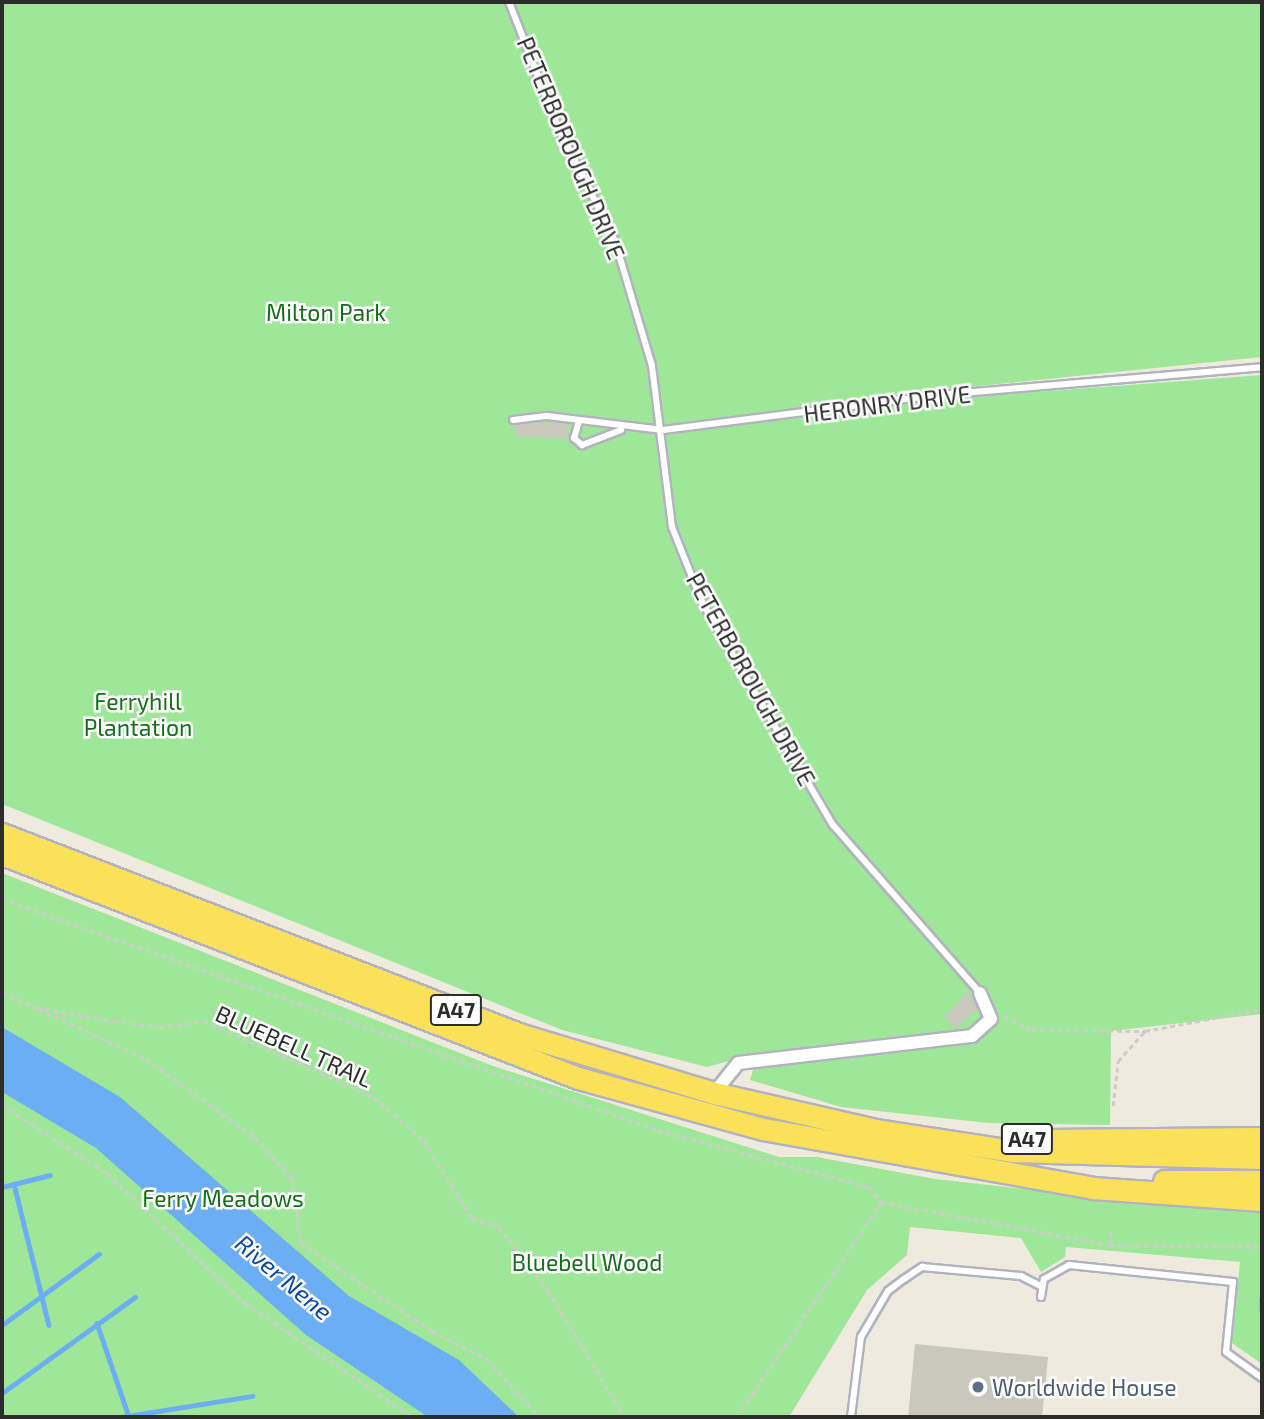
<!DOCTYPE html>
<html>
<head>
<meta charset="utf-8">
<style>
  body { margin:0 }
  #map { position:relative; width:1264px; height:1419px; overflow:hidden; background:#eeebde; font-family:"Exo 2",sans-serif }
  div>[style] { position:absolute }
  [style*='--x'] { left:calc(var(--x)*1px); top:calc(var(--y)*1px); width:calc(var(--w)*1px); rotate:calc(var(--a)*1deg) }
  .green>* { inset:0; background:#9fe798 }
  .water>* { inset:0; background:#6caef4 }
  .stream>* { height:4.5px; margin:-2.25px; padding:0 2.25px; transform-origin:2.25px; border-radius:2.25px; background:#6caef4 }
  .building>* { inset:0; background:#c9c8bc }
  .path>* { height:2.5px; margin-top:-1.25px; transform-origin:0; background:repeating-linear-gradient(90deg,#ccc 0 5px,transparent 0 8.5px) }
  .roads { filter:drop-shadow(2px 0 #b2b2c0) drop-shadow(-2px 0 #b2b2c0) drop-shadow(0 2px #b2b2c0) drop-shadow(0 -2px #b2b2c0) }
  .service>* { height:6px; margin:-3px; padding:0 3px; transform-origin:3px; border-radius:3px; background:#fff }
  .minor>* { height:12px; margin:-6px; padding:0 6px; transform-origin:6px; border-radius:6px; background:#fff }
  .trunk>* { height:21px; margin:-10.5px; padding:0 10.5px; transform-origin:10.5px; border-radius:10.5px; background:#fae159 }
  .dots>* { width:19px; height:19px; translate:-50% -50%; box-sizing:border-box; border:4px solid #fff; border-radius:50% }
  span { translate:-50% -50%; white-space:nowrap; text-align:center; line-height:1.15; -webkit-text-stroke:5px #fff; paint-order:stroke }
  .shield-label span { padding:2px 5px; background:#fff; border:2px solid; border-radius:5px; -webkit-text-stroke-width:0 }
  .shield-label { font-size:21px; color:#2c2c2c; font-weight:700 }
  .street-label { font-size:23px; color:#2c2c2c }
  .park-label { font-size:23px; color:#176d1b }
  .service-label { font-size:23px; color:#4e5e75 }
  .left { translate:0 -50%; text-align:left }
  .water-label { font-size:24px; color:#0746a4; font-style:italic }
  .frame { position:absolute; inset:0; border:4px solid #2c2c2c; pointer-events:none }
</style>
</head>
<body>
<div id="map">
  <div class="green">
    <i style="clip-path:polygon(2px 2px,1262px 2px,1262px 357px,851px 399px,847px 413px,905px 402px,1262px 375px,1262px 1014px,1111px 1031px,1110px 1125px,988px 1123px,841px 1107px,750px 1080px,754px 1067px,747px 1056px,707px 1067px,562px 1030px,2px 804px)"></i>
    <i style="clip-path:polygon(2px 873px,493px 1066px,779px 1157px,817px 1157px,935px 1179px,1070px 1194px,1262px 1206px,1262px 1364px,1232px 1343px,1240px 1262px,1066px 1247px,1065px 1257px,1041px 1272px,1021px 1238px,910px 1227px,907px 1255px,867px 1290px,789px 1417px,2px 1417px)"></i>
  </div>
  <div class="water">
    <i style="clip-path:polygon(2px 1027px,120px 1097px,349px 1296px,459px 1360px,519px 1417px,428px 1417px,306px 1335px,96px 1148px,2px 1092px)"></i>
  </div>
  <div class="stream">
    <i style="--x:14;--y:1184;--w:145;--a:76.1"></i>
    <i style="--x:2;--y:1187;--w:49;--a:-14"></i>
    <i style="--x:1262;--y:1299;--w:11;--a:90"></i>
    <i style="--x:97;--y:1323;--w:99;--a:71.2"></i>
    <i style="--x:2;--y:1325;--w:120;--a:-36.2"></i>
    <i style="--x:2;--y:1393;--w:164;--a:-35.8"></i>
    <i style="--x:121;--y:1417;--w:133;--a:-9.1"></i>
  </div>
  <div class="building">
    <i style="clip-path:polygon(568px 422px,569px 439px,516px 436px,515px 424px)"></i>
    <i style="clip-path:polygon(967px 992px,980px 1007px,955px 1029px,945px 1017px)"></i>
    <i style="clip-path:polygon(915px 1344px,1048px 1357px,1042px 1417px,908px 1417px)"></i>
  </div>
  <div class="path">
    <i style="--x:2;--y:899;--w:695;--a:19.4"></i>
    <i style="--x:658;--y:1130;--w:219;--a:15.1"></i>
    <i style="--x:869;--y:1187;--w:19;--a:51"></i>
    <i style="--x:881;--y:1202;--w:233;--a:10.6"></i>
    <i style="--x:1110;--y:1245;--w:152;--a:0.8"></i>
    <i style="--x:2;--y:992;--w:38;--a:25"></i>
    <i style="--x:36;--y:1008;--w:79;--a:9.5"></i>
    <i style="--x:114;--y:1021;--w:46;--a:7.4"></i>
    <i style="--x:160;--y:1027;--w:44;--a:-7.8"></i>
    <i style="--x:204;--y:1021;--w:186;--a:24.1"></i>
    <i style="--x:374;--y:1097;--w:67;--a:41.3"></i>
    <i style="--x:424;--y:1141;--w:91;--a:58.1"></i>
    <i style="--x:472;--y:1218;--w:28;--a:18"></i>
    <i style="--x:499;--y:1227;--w:80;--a:52.1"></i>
    <i style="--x:548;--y:1290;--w:149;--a:58.8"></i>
    <i style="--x:39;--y:1009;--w:118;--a:25"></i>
    <i style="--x:146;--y:1059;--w:134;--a:35.6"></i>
    <i style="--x:255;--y:1137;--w:55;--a:47.9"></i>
    <i style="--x:292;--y:1178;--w:66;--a:82.1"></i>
    <i style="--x:301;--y:1243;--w:158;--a:33.9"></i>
    <i style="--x:432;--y:1331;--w:62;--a:27"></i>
    <i style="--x:487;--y:1359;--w:78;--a:48.1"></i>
    <i style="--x:1004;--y:1016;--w:31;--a:27"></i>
    <i style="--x:1032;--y:1030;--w:113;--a:0.5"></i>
    <i style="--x:2;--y:1105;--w:125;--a:32.9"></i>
    <i style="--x:107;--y:1173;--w:190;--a:43.3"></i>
    <i style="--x:245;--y:1303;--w:203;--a:34.2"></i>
    <i style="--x:1113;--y:1106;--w:45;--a:-83.7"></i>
    <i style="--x:1118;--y:1061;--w:40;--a:-48"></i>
    <i style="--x:1145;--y:1031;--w:119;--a:-10.6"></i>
    <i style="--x:1110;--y:1245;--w:15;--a:-86"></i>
    <i style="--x:737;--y:1417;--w:258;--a:-56.1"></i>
  </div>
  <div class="roads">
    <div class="service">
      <i style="--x:509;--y:2;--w:134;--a:68.6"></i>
      <i style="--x:558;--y:127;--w:127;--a:63.4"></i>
      <i style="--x:615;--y:241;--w:130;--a:73.5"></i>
      <i style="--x:652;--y:366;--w:162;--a:82.9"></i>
      <i style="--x:672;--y:527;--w:81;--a:68.2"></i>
      <i style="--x:702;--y:602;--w:259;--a:59.6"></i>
      <i style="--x:833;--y:825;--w:223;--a:48.8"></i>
      <i style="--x:513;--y:420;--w:34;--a:-7"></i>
      <i style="--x:547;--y:416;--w:117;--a:6.9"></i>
      <i style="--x:663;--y:430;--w:266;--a:-7.3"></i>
      <i style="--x:927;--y:396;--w:336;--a:-4.9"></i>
      <i style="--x:579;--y:421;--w:18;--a:106"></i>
      <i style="--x:574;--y:438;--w:11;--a:41"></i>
      <i style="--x:582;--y:445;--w:42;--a:-21"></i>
      <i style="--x:1041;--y:1297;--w:18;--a:-81"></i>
      <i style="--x:1044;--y:1279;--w:29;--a:-29"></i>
      <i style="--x:1069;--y:1265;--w:165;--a:5.9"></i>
      <i style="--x:1233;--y:1282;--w:70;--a:95.7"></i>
      <i style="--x:1226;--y:1352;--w:44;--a:35.8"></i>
      <i style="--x:851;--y:1417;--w:81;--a:-82.9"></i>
      <i style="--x:861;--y:1337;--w:53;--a:-59.6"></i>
      <i style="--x:888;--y:1291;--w:20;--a:-37"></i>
      <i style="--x:904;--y:1279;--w:22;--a:-34"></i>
      <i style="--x:922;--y:1267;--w:99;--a:5.2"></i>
      <i style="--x:1021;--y:1276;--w:22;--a:27"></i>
    </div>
    <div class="minor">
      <i style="--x:714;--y:1093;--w:38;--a:-51"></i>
      <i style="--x:738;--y:1063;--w:236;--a:-6.6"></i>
      <i style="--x:972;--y:1036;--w:25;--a:-42"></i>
      <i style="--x:991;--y:1019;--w:28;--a:-113"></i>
    </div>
    <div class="trunk">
      <i style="--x:2;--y:834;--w:554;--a:21.15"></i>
      <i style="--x:519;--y:1034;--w:204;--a:16.8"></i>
      <i style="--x:714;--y:1093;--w:165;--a:12.9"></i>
      <i style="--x:875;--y:1130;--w:140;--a:8.7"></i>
      <i style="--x:1013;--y:1151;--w:249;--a:1.6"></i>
      <i style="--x:2;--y:854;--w:618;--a:21.25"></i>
      <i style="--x:578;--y:1078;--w:192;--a:15.4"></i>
      <i style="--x:763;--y:1129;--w:335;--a:10.1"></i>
      <i style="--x:1093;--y:1188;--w:169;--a:4.1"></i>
      <i style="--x:1043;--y:1140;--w:219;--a:-0.5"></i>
      <i style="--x:1164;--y:1181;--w:98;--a:0"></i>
    </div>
  </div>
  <div class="dots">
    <i style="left:978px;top:1387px;background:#5c6f8a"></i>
  </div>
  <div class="shield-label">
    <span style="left:456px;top:1010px">A47</span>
    <span style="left:1027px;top:1139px">A47</span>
  </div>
  <div class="street-label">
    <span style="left:571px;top:148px;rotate:67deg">PETERBOROUGH DRIVE</span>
    <span style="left:887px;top:404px;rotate:-7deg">HERONRY DRIVE</span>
    <span style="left:751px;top:679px;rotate:61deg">PETERBOROUGH DRIVE</span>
    <span style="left:294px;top:1046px;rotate:24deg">BLUEBELL TRAIL</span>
  </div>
  <div class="park-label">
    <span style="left:326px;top:312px">Milton Park</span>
    <span style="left:138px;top:714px">Ferryhill<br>Plantation</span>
    <span style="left:223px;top:1198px">Ferry Meadows</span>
    <span style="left:587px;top:1262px">Bluebell Wood</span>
  </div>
  <div class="service-label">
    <span class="left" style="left:992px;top:1387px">Worldwide House</span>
  </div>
  <div class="water-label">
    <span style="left:284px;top:1277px;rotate:40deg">River Nene</span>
  </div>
  <div class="frame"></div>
</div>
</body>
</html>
